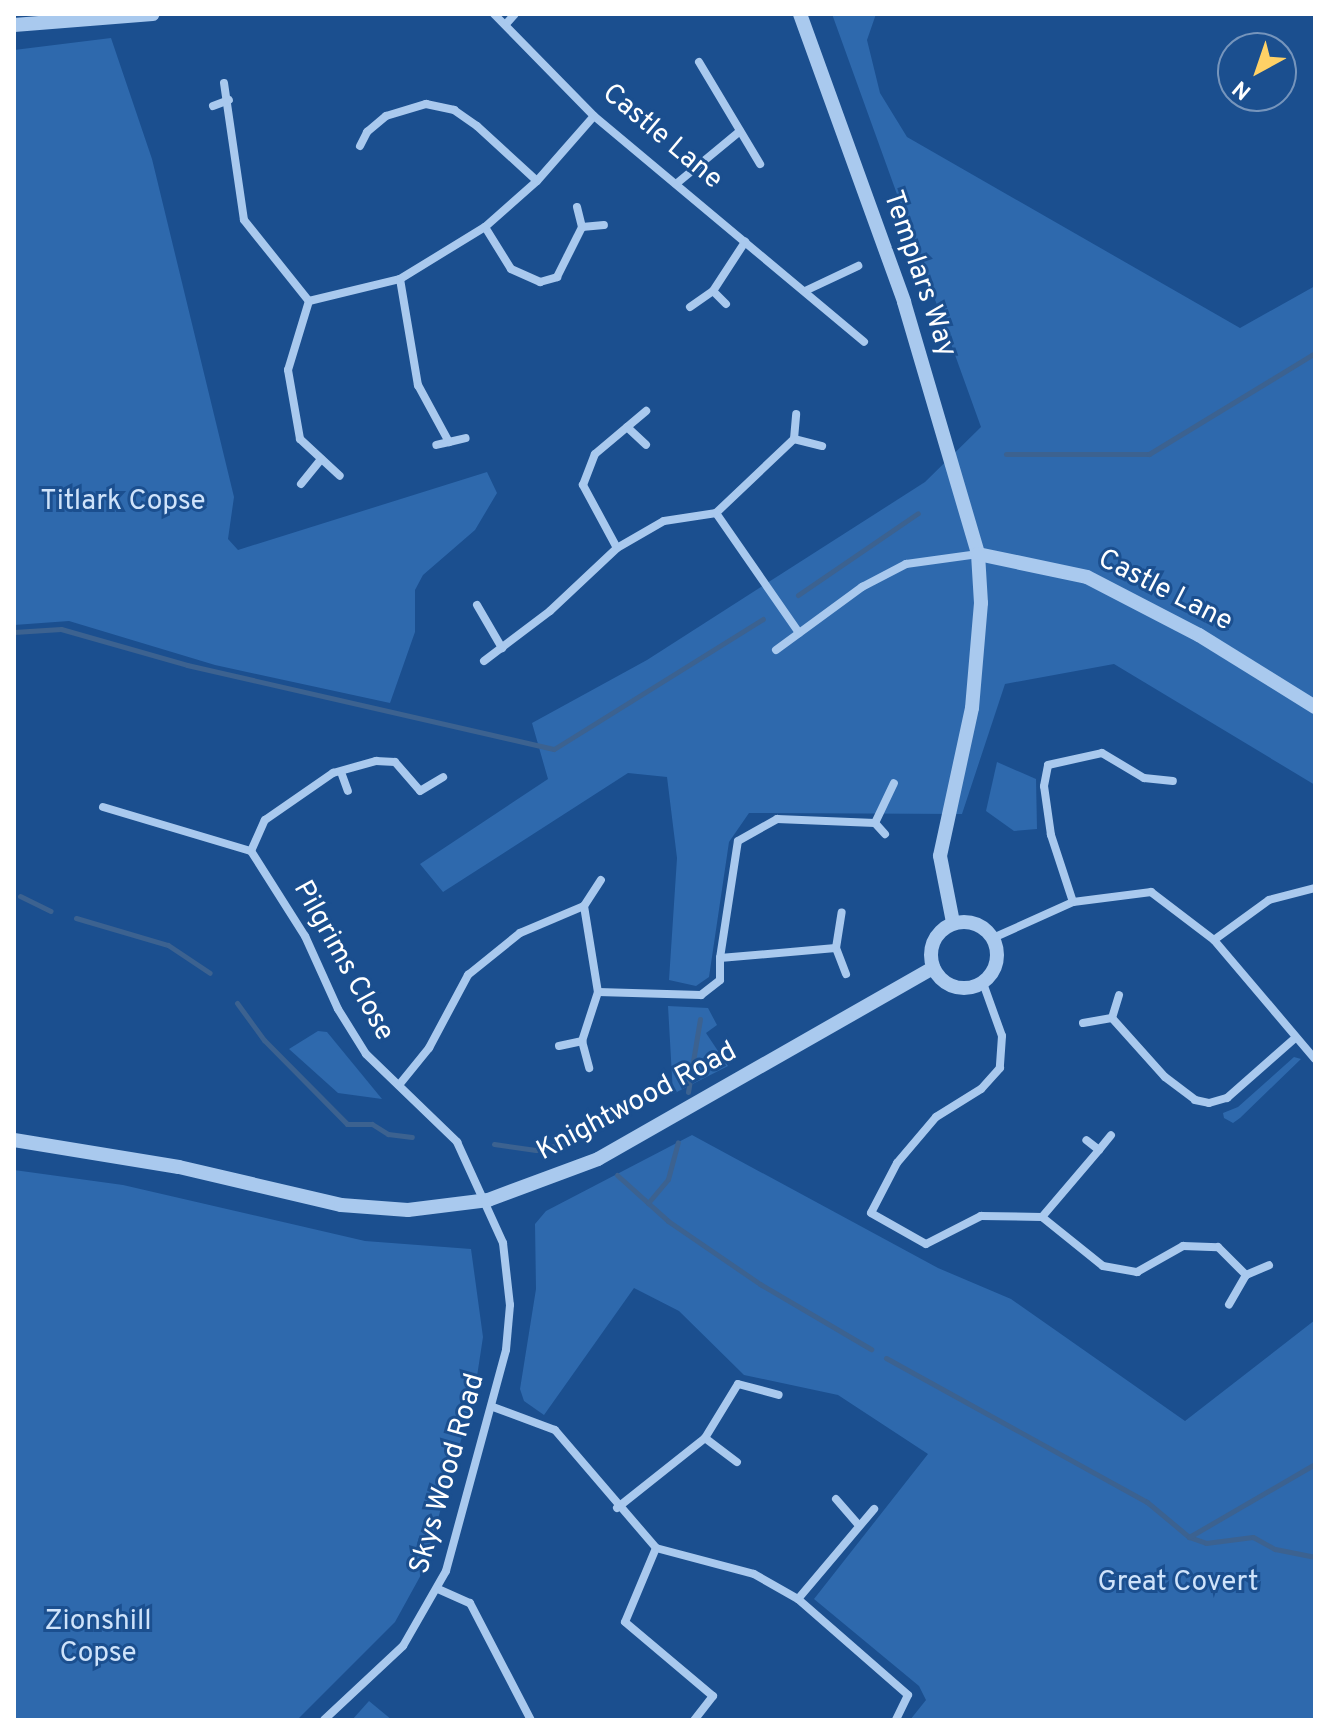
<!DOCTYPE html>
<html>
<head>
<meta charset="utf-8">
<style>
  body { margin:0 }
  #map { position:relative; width:1329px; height:1734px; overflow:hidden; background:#1b4f8f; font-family:Overpass,sans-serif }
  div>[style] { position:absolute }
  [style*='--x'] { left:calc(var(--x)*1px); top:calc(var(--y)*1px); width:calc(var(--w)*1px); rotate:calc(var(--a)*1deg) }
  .green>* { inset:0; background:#2e69ad }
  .stream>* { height:5px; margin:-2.5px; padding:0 2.5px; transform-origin:2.5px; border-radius:2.5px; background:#3c6290 }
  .minor>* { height:8px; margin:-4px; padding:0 4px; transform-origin:4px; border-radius:4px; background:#a9c9ee }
  .tertiary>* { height:14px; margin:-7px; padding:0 7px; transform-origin:7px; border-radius:7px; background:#a9c9ee }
  .tertiary>.ring { margin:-7px; padding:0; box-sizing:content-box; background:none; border:14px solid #a9c9ee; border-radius:50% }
  span { translate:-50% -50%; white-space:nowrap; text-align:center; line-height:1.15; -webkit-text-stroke:6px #1b4f8f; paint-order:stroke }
  .street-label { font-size:28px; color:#fff }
  .park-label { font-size:28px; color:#cfe3fa }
  .frame { position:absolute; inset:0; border:16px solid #fff; pointer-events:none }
  .north { position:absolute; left:1217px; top:32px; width:80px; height:80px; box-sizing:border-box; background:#1b4f8f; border:2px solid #7695bc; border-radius:50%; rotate:220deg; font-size:22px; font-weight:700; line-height:32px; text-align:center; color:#fff }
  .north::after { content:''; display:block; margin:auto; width:28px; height:36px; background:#ffd166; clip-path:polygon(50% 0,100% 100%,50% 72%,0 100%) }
</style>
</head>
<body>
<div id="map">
  <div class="green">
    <i style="clip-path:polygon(832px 14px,876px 14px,867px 40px,880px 93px,907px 137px,1240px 328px,1315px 286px,1315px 785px,1114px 664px,1005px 684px,962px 814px,749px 813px,729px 842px,709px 977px,696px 986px,669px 980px,677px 858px,667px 777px,628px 773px,443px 892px,420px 864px,548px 779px,532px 723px,647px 660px,925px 482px,981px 427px)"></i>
    <i style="clip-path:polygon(111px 38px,152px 159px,234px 497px,228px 539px,238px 550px,487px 472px,497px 493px,475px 530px,423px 575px,415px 590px,415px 632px,390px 703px,215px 665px,69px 621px,14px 625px,14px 50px)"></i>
    <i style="clip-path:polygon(997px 762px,1036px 779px,1037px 829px,1014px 831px,986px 811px)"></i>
    <i style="clip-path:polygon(668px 1006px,708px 1008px,717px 1025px,706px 1033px,728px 1066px,673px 1094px)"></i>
    <i style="clip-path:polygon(318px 1031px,327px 1032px,382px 1099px,338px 1093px,289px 1049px)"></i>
    <i style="clip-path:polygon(1294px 1057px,1301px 1059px,1240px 1118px,1233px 1123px,1224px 1118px,1223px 1113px,1238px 1107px)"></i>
    <i style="clip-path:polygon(692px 1135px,938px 1268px,1011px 1299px,1185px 1421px,1315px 1320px,1315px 1720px,910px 1720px,926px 1700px,919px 1686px,814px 1599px,928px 1454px,838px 1395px,744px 1375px,679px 1311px,634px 1288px,544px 1415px,524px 1401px,520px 1389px,536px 1289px,535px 1224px,546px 1211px)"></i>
    <i style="clip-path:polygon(14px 1170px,123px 1185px,365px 1241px,471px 1249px,483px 1337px,474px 1396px,422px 1573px,395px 1622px,297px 1720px,14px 1720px)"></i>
    <i style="clip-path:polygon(369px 1701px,392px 1720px,352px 1720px)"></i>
  </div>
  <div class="stream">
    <i style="--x:1006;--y:454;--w:143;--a:0"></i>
    <i style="--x:1149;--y:454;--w:194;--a:-31.3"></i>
    <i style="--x:798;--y:595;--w:145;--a:-34.3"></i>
    <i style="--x:14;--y:632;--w:47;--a:-3.7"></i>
    <i style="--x:61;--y:629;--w:131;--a:15.9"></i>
    <i style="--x:187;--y:665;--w:376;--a:12.9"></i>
    <i style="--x:554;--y:749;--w:246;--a:-31.9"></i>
    <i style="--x:20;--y:896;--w:34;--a:26"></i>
    <i style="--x:76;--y:918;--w:96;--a:16.4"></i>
    <i style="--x:168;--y:945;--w:50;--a:33.7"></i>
    <i style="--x:237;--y:1003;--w:46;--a:53.9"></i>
    <i style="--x:264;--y:1040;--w:118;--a:45.3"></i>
    <i style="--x:347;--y:1124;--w:25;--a:0"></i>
    <i style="--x:372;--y:1124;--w:19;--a:32"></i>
    <i style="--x:388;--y:1134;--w:24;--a:7"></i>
    <i style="--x:688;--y:1092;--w:74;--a:-80.7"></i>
    <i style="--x:494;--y:1144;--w:42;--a:8.1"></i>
    <i style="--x:536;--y:1150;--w:42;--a:-12.4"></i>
    <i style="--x:617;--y:1175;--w:69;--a:42"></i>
    <i style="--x:668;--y:1221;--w:112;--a:34.4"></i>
    <i style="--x:760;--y:1284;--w:129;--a:30.4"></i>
    <i style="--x:648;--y:1203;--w:31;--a:-50"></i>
    <i style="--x:668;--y:1179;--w:38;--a:-75"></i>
    <i style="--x:886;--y:1358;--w:298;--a:28.9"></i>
    <i style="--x:1147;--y:1502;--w:55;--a:39.8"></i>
    <i style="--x:1189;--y:1537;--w:18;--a:19"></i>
    <i style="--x:1206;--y:1543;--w:47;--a:-7.3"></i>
    <i style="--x:1253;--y:1537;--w:25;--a:29"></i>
    <i style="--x:1275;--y:1549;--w:41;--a:11.3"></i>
    <i style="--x:1189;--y:1537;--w:146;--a:-30.1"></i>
  </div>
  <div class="minor">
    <i style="--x:494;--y:14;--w:143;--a:45.6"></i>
    <i style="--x:594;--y:116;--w:352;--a:39.9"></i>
    <i style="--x:506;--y:24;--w:13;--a:-48"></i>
    <i style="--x:699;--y:62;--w:119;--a:59.1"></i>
    <i style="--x:224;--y:83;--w:138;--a:81.7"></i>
    <i style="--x:244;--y:220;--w:104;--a:51.3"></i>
    <i style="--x:213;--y:106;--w:17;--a:-21"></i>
    <i style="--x:360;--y:146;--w:16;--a:-63"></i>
    <i style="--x:367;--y:132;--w:25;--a:-40"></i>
    <i style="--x:386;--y:116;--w:42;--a:-16.7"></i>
    <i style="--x:426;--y:104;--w:29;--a:12"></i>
    <i style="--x:454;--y:110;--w:28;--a:35"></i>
    <i style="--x:477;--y:126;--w:81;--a:42.5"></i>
    <i style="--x:676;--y:184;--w:83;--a:-39.6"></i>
    <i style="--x:577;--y:207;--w:21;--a:76"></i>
    <i style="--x:485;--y:227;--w:49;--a:58.2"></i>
    <i style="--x:511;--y:269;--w:32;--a:24"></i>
    <i style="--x:540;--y:282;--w:18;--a:-16"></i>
    <i style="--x:557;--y:277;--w:56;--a:-63.4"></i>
    <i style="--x:582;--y:227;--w:22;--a:-5"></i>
    <i style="--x:400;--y:279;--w:108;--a:80.4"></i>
    <i style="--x:418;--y:385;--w:65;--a:61.5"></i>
    <i style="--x:449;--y:442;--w:13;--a:167"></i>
    <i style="--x:805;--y:291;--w:59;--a:-25.3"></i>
    <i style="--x:309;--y:301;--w:94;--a:-13.6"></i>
    <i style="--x:400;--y:279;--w:100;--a:-31.5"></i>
    <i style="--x:485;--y:227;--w:69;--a:-41.5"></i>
    <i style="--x:537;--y:181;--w:86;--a:-48.8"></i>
    <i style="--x:309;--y:301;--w:72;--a:106.9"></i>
    <i style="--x:288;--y:370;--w:70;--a:80.1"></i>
    <i style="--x:300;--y:439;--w:54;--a:42.8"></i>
    <i style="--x:726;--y:304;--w:18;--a:-135"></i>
    <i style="--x:713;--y:291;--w:59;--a:-56.9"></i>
    <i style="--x:690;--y:307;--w:28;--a:-35"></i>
    <i style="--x:627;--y:427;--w:26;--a:43"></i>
    <i style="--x:794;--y:439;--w:25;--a:-85"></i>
    <i style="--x:449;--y:442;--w:17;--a:-13"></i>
    <i style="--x:301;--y:484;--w:32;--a:-51"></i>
    <i style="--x:716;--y:513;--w:146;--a:55.3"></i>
    <i style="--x:617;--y:548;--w:72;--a:-118.4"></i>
    <i style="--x:583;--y:485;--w:33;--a:-69"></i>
    <i style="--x:595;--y:454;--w:67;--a:-40.1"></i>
    <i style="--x:477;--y:605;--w:50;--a:59.8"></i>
    <i style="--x:776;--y:650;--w:107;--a:-36.2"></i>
    <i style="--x:862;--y:587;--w:50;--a:-27.6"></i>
    <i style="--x:906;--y:564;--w:73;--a:-7.9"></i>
    <i style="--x:484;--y:661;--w:83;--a:-37.1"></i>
    <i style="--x:550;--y:611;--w:92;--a:-43.2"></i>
    <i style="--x:617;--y:548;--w:54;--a:-29.9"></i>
    <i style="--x:664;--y:521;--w:53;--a:-8.7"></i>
    <i style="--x:716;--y:513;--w:108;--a:-43.5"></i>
    <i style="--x:794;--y:439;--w:29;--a:14"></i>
    <i style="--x:341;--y:772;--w:20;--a:70"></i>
    <i style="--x:103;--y:807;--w:154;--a:16.6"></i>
    <i style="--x:251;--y:851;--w:101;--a:57.6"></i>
    <i style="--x:305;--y:936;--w:80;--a:65.7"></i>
    <i style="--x:338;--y:1009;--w:53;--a:58.1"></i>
    <i style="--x:366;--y:1054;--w:127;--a:44"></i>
    <i style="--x:457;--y:1142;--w:111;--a:65.5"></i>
    <i style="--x:503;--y:1243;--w:62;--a:83.6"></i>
    <i style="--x:510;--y:1305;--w:45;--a:95.1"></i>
    <i style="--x:506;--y:1350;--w:229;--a:105.2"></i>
    <i style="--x:446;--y:1571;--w:86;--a:119.8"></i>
    <i style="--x:403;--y:1646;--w:108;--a:136.9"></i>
    <i style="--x:875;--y:823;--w:15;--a:48"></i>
    <i style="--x:251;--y:851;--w:34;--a:-66"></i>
    <i style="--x:265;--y:820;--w:83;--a:-34.7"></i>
    <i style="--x:333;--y:773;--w:45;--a:-15.6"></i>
    <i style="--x:376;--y:761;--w:19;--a:3"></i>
    <i style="--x:395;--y:762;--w:38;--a:49"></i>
    <i style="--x:420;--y:791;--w:27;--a:-31"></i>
    <i style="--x:1073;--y:902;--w:71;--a:-108.2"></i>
    <i style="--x:1051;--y:835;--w:49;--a:-98.1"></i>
    <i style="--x:1044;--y:786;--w:21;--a:-79"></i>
    <i style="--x:1048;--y:765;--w:55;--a:-12.5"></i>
    <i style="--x:1102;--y:753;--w:49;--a:30.8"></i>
    <i style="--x:1144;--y:778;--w:29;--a:6"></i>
    <i style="--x:584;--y:906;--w:87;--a:80.8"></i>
    <i style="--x:598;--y:992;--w:52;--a:108.1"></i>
    <i style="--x:582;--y:1041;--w:28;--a:75"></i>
    <i style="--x:993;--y:938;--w:88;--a:-24.2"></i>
    <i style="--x:1073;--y:902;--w:79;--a:-7.3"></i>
    <i style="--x:1151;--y:892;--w:79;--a:37.3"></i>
    <i style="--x:1214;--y:940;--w:156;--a:49.7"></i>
    <i style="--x:1214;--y:940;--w:68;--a:-36"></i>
    <i style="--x:1269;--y:900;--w:48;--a:-14.6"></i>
    <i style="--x:836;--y:948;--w:28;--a:69"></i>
    <i style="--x:720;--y:958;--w:118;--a:-81.3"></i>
    <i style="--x:738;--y:841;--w:45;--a:-29.4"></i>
    <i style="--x:777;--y:819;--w:98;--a:2.3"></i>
    <i style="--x:875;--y:823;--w:44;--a:-64.6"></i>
    <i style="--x:983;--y:983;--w:56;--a:70.3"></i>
    <i style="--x:1002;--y:1036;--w:32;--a:94"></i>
    <i style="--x:1000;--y:1068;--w:28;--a:132"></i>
    <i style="--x:981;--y:1089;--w:53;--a:148.1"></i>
    <i style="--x:936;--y:1117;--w:60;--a:130.3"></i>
    <i style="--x:897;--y:1163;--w:56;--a:117.5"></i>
    <i style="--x:871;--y:1213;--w:63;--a:29.4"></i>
    <i style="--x:926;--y:1244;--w:62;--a:-27"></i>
    <i style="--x:981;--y:1216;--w:61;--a:0.9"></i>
    <i style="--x:1042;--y:1217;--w:78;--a:38.8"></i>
    <i style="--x:1103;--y:1266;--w:35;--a:10"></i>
    <i style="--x:1137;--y:1272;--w:53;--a:-29.5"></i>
    <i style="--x:1183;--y:1246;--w:35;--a:2"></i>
    <i style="--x:1218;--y:1247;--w:40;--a:45"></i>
    <i style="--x:1246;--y:1275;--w:34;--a:120"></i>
    <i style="--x:598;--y:992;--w:103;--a:1.7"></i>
    <i style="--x:701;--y:995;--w:24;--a:-38"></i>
    <i style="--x:720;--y:980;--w:22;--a:-90"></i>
    <i style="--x:720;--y:958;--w:116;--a:-4.9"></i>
    <i style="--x:836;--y:948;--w:36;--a:-81"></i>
    <i style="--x:1112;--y:1018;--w:24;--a:-73"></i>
    <i style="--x:1083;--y:1023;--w:29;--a:-10"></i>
    <i style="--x:1112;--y:1018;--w:79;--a:48.1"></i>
    <i style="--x:1165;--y:1077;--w:38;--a:37"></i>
    <i style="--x:1195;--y:1100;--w:14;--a:12"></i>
    <i style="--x:1209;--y:1103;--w:19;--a:-16"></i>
    <i style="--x:1227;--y:1098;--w:89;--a:-41.4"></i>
    <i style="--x:559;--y:1046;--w:24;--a:-12"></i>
    <i style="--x:399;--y:1085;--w:48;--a:-51"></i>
    <i style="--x:429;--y:1048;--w:83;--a:-61.9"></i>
    <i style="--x:468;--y:975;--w:67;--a:-38.9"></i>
    <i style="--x:520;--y:933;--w:69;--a:-22.9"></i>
    <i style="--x:584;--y:906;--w:31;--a:-57"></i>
    <i style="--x:1099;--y:1150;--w:19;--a:-51"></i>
    <i style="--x:1042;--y:1217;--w:88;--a:-49.6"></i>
    <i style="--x:1099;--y:1150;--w:16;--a:-142"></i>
    <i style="--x:1246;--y:1275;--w:25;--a:-23"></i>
    <i style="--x:493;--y:1407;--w:66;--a:20.4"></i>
    <i style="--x:555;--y:1430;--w:155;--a:49.4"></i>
    <i style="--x:656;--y:1548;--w:101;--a:14.9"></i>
    <i style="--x:754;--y:1574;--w:51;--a:29.6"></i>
    <i style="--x:798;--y:1599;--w:146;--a:41.1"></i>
    <i style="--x:908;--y:1695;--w:28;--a:116"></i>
    <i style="--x:705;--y:1438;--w:40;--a:37"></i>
    <i style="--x:836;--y:1499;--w:32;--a:49"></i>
    <i style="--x:617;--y:1508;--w:112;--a:-38.5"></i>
    <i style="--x:705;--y:1438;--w:63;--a:-58.6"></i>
    <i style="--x:738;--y:1384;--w:42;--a:15"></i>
    <i style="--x:656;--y:1548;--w:80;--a:112.7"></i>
    <i style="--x:625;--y:1622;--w:115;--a:40.1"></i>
    <i style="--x:713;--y:1696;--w:31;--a:128"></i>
    <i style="--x:438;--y:1589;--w:35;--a:24"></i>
    <i style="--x:470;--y:1603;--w:132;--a:62.5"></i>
    <i style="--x:798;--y:1599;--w:118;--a:-49.8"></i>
  </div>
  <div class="tertiary">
    <i style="--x:800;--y:14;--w:306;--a:70.1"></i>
    <i style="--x:904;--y:302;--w:263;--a:73.6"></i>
    <i style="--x:978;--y:554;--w:49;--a:86.5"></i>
    <i style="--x:981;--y:603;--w:105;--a:94.9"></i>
    <i style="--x:972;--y:708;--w:151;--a:102.2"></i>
    <i style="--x:940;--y:856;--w:67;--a:78.9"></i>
    <i style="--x:14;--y:25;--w:139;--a:-4.5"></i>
    <i style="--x:978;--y:554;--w:111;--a:11.9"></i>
    <i style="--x:1087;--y:577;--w:126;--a:27.4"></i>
    <i style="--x:1199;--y:635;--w:137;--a:31.8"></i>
    <i class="ring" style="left:931px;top:922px;width:52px;height:52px"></i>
    <i style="--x:14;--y:1140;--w:167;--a:9.3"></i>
    <i style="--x:179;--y:1167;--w:166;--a:13.2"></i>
    <i style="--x:341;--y:1205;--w:67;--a:4.3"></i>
    <i style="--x:408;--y:1210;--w:81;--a:-7.1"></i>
    <i style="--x:488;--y:1200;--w:117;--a:-20.4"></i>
    <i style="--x:598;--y:1159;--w:386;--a:-29.7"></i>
  </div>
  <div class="street-label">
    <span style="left:662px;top:137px;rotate:40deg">Castle Lane</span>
    <span style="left:919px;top:274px;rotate:71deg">Templars Way</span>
    <span style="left:1165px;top:591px;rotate:27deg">Castle Lane</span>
    <span style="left:343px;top:961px;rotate:61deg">Pilgrims Close</span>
    <span style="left:637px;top:1102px;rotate:-28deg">Knightwood Road</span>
    <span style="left:448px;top:1474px;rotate:-74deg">Skys Wood Road</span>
  </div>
  <div class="park-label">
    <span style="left:123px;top:502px">Titlark Copse</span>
    <span style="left:1178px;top:1583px">Great Covert</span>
    <span style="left:98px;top:1638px">Zionshill<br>Copse</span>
  </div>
  <div class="frame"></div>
  <div class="north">N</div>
</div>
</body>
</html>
